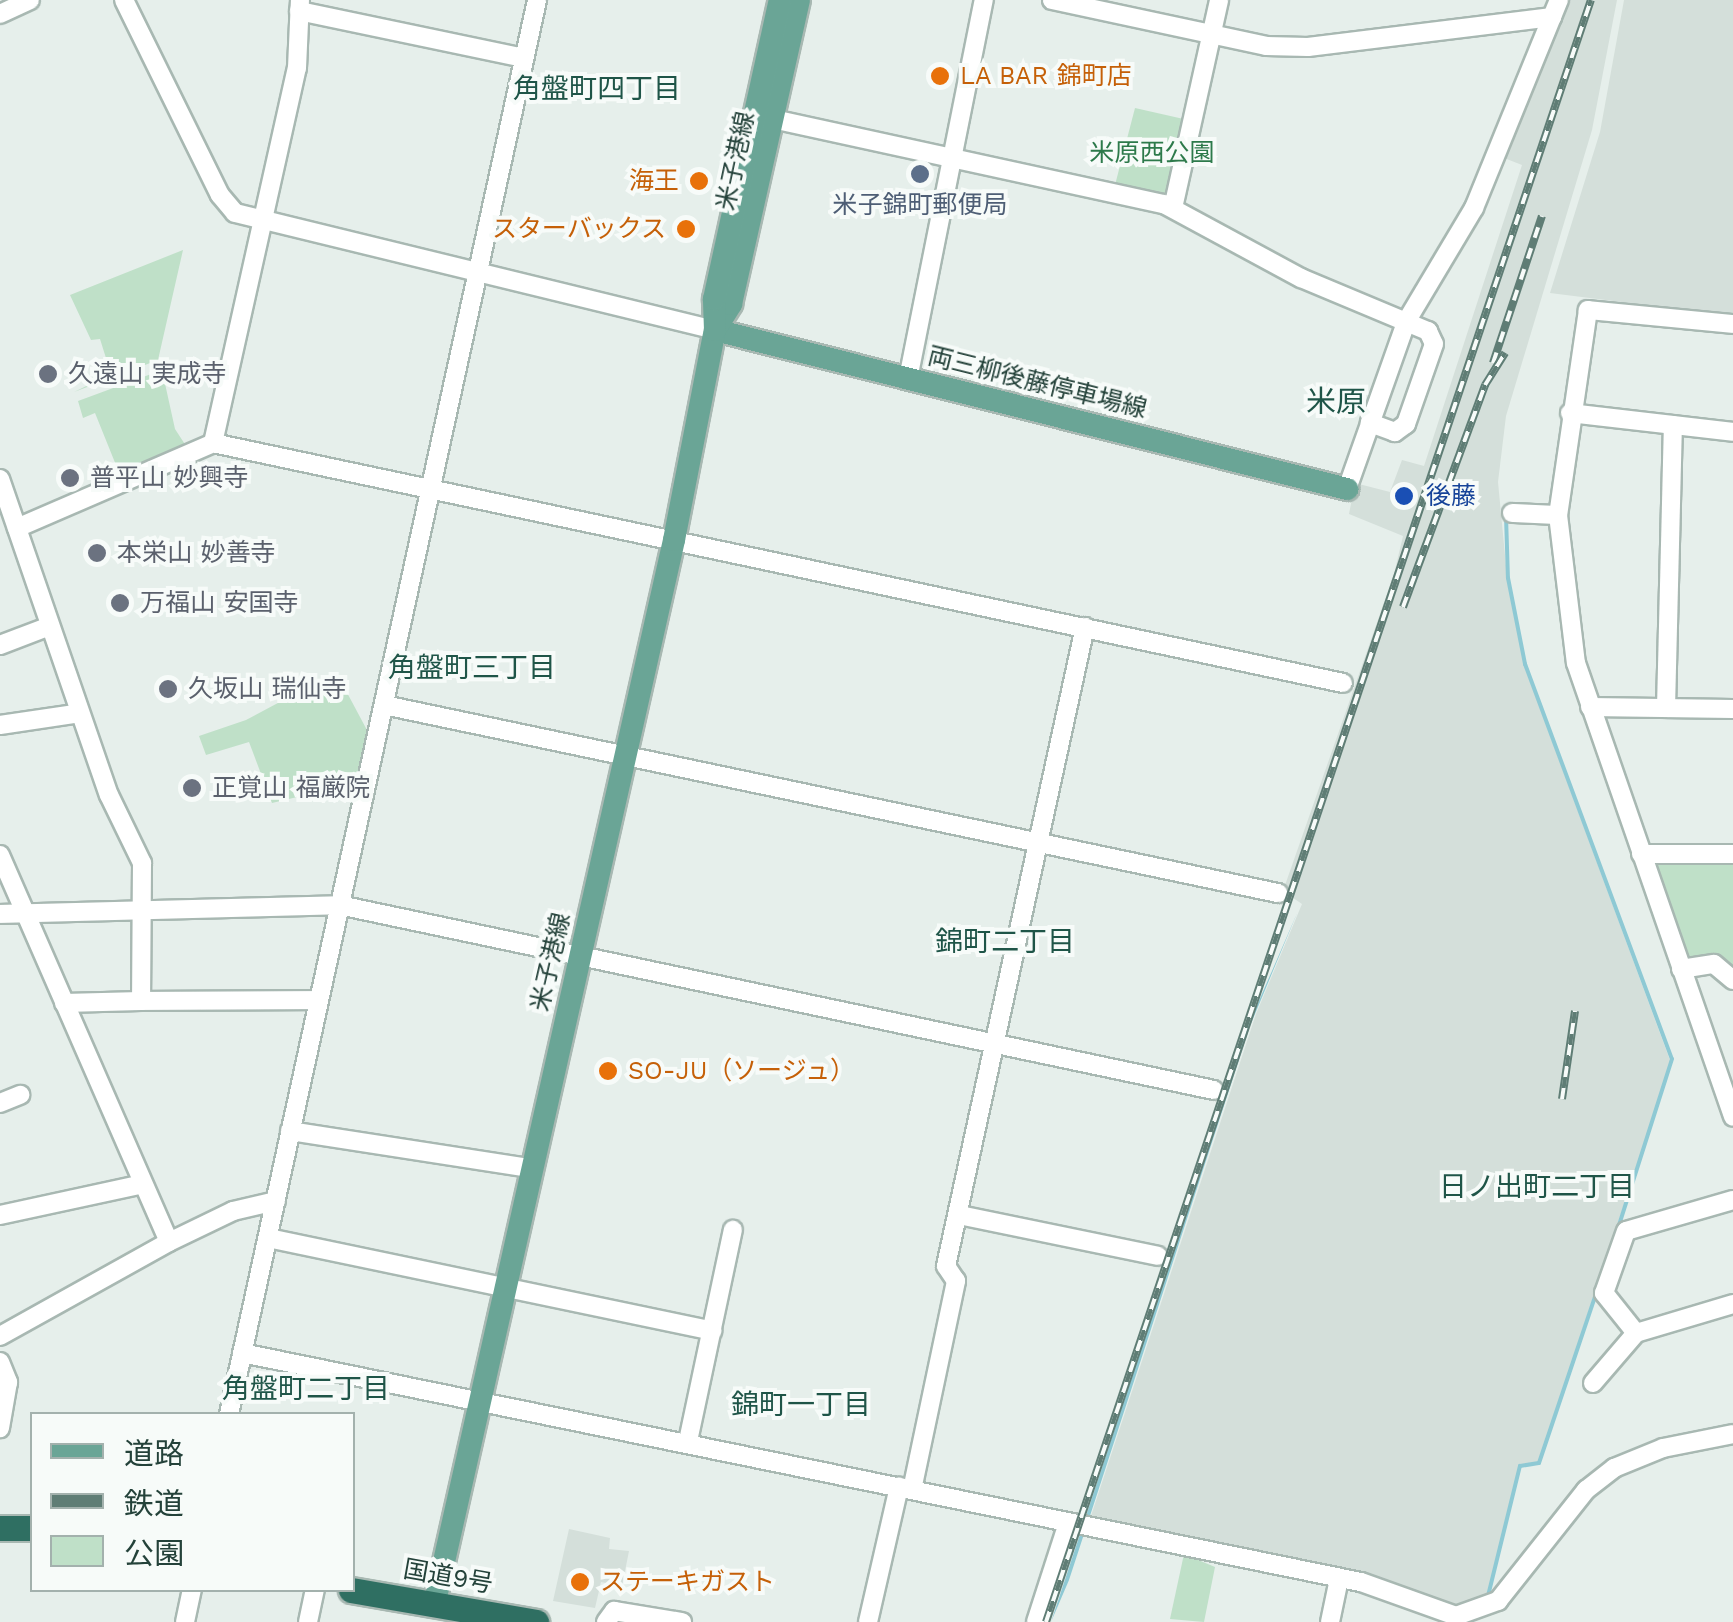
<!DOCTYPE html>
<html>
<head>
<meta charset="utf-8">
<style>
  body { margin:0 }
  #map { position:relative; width:1733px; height:1622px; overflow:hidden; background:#e6efeb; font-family:"Work Sans","Noto Sans JP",sans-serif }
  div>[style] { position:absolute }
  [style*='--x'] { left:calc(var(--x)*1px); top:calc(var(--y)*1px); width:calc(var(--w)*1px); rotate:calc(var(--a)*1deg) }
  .built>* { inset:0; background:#d4dfda }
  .green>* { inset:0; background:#bfe0c8 }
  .water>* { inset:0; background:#8ec9d4 }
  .stream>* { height:4px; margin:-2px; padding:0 2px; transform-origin:2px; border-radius:2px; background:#8ec9d4 }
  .roads { filter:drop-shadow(2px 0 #a8b8b2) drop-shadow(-2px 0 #a8b8b2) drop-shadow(0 2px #a8b8b2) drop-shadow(0 -2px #a8b8b2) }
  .minor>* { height:18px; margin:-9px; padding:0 9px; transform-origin:9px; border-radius:9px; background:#fff }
  .major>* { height:22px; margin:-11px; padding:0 11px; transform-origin:11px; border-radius:11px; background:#6aa596 }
  .highway>* { height:25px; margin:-12.5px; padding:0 12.5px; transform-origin:12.5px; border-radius:12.5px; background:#2f6f62 }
  .rail>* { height:8px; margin-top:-4px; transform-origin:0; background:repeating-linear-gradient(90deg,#f7fbf9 0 11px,#5f7d75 0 22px); box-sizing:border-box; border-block:2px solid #5f7d75 }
  .dots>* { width:28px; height:28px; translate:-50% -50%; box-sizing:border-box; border:5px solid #f7fbf9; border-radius:50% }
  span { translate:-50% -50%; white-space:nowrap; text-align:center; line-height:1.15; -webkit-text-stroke:8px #f7fbf9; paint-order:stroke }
  .food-label { font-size:25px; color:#c56008 }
  .left { translate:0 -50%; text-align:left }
  .right { translate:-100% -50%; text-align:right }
  .park-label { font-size:25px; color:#2d7a4b }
  .street-label { font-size:25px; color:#24423a }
  .service-label { font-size:25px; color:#4e5e75 }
  .worship-label { font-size:25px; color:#5b616d }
  .transit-label { font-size:25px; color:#164399 }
  .neighbourhood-label { font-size:28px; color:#1f5548 }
  .quarter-label { font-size:30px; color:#1f5548 }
  .legend { position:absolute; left:30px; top:1412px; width:325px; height:180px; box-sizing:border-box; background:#f7fbf9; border:2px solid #a3b1ad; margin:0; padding:12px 18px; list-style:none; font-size:30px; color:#24423a }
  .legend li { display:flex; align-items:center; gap:20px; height:50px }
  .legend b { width:50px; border:2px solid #a3b1ad }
</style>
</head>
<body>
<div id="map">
  <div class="built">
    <i style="clip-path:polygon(1564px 0,1617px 0,1592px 130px,1506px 416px,1498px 482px,1507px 576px,1524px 665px,1671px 1063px,1538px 1463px,1520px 1466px,1486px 1600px,1465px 1609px,1089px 1522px,1256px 1014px,1302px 904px,1283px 891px,1394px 574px,1403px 536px,1349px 514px,1355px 483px,1390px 492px,1402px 460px,1424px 466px,1522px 165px,1499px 156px)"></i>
    <i style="clip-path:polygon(1624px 0,1733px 0,1733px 316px,1550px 293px,1600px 132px)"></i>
    <i style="clip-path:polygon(569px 1529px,610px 1538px,609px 1549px,629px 1551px,622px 1586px,601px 1582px,595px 1608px,553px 1601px)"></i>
  </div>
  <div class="green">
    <i style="clip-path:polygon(1135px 108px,1188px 120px,1172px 191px,1164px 195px,1115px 185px)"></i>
    <i style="clip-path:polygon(183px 250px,158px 360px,74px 392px,111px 374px,100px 339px,91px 340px,70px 295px)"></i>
    <i style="clip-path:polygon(162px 370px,175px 429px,188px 449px,120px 475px,95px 413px,83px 418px,78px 401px)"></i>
    <i style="clip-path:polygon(336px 672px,368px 732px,356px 783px,272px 803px,249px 742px,206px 755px,199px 736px,246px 720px)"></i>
    <i style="clip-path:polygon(1733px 859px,1733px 974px,1689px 963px,1650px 861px)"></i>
    <i style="clip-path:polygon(1184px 1554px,1215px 1567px,1204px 1622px,1170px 1619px)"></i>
  </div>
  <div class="water">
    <i style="clip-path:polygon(1298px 911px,1250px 1026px,1069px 1580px,1051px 1622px,1248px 1026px)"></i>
  </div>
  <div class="stream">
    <i style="--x:1506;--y:516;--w:62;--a:88.2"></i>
    <i style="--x:1508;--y:578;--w:88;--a:78.8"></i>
    <i style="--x:1525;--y:664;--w:421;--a:69.6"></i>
    <i style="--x:1672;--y:1059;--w:177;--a:107.7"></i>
    <i style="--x:1488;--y:1596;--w:134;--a:-76.2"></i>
    <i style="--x:1520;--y:1466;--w:19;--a:-9"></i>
    <i style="--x:1539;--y:1463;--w:178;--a:-71.4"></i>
  </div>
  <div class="roads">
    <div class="minor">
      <i style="--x:124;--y:0;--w:217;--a:63.8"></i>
      <i style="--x:220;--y:195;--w:23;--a:50"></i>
      <i style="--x:235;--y:213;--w:494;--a:13.7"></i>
      <i style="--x:1052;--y:0;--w:219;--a:12.1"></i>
      <i style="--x:1266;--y:46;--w:42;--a:1.4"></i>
      <i style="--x:1308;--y:47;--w:246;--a:-7"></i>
      <i style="--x:299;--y:11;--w:230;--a:11.8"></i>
      <i style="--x:0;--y:14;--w:33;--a:-25"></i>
      <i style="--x:773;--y:119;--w:400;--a:12.3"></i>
      <i style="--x:1164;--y:204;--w:156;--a:28.4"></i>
      <i style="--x:1301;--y:278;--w:138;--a:22.7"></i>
      <i style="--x:1428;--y:331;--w:14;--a:65"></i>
      <i style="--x:1434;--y:344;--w:85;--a:109.3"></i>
      <i style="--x:1406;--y:424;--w:14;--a:144"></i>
      <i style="--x:1395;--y:432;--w:27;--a:-160"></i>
      <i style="--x:1173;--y:208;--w:213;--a:-77.5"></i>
      <i style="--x:1733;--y:324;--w:146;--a:-174.5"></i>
      <i style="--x:1588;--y:310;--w:207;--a:98.3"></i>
      <i style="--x:1558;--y:515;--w:149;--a:83.1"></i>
      <i style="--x:1576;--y:663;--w:480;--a:70.9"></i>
      <i style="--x:908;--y:379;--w:387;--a:-78.7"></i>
      <i style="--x:1570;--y:413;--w:164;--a:6.6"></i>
      <i style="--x:213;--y:443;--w:384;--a:-77.4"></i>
      <i style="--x:297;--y:68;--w:68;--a:-87.5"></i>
      <i style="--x:0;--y:479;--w:334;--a:71"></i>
      <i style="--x:109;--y:795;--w:76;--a:64.1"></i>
      <i style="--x:142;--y:863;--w:138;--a:90.4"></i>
      <i style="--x:141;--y:1001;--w:77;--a:178.5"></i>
      <i style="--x:1347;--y:489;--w:177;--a:-70.5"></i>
      <i style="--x:1406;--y:322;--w:133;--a:-59.2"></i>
      <i style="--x:1474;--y:208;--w:225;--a:-67.8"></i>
      <i style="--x:1512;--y:513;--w:46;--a:2.5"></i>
      <i style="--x:17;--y:528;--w:214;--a:-23.4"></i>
      <i style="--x:213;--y:443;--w:1155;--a:11.99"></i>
      <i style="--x:0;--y:645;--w:53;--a:-20.8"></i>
      <i style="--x:384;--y:705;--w:914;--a:11.88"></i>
      <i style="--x:1590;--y:707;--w:143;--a:0.8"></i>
      <i style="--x:1666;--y:708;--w:283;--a:-88.6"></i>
      <i style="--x:0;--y:725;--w:81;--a:-8.5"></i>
      <i style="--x:1641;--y:854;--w:92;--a:0"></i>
      <i style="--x:0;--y:855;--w:422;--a:66.4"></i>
      <i style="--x:0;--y:914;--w:339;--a:-1.5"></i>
      <i style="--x:339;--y:905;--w:894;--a:11.94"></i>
      <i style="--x:1681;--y:969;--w:33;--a:-9"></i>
      <i style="--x:1714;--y:964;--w:25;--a:40"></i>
      <i style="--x:141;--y:1001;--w:178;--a:-0.3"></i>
      <i style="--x:0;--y:1103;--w:22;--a:-22"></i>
      <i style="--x:290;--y:1131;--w:242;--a:8.8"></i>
      <i style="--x:1733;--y:1200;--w:111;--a:163.8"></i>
      <i style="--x:1626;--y:1231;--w:66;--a:109.5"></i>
      <i style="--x:1604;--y:1293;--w:51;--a:51.3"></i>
      <i style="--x:1636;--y:1333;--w:101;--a:-16.6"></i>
      <i style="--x:0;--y:1215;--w:146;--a:-12.2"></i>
      <i style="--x:959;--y:1215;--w:203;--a:11.6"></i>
      <i style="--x:268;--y:1238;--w:454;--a:11.8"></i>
      <i style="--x:0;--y:1336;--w:193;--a:-29.1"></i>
      <i style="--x:169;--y:1242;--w:71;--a:-25.8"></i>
      <i style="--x:233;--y:1211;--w:44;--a:-13.1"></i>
      <i style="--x:242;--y:1353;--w:1142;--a:11.57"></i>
      <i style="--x:1361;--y:1582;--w:101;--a:19.7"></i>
      <i style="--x:1456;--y:1616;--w:45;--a:-19.7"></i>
      <i style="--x:1498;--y:1601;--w:142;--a:-51.6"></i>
      <i style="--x:1586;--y:1490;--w:36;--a:-38"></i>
      <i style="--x:1614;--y:1468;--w:53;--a:-22.2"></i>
      <i style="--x:1663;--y:1448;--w:71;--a:-11.3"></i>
      <i style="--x:0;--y:1362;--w:22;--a:68"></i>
      <i style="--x:8;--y:1382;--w:47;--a:99.9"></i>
      <i style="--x:1593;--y:1383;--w:66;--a:-49.3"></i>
      <i style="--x:229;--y:1414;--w:1447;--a:-77.71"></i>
      <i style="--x:688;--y:1441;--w:216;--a:-78"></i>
      <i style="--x:912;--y:1490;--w:214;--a:-78.1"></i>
      <i style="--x:956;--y:1281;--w:18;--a:-124"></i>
      <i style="--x:946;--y:1266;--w:654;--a:-77.73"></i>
      <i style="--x:185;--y:1622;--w:33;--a:-78"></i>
      <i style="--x:308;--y:1622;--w:33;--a:-78"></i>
      <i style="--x:606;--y:1622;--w:14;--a:-54"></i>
      <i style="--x:614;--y:1611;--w:69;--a:9.2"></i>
      <i style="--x:868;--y:1622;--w:139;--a:-77.1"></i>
      <i style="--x:1036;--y:1622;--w:101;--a:-72.1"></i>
      <i style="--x:1330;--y:1622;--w:44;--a:-78.2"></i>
    </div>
    <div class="major">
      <i style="--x:715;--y:330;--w:652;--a:14.12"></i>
      <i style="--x:715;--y:330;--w:31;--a:-58"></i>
      <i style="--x:731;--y:304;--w:312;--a:-77.4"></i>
      <i style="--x:434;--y:1606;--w:1093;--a:-77.31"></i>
      <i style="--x:674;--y:540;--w:214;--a:-79"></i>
      <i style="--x:715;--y:330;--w:31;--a:-92"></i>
      <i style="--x:714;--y:299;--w:306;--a:-77.6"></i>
    </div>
    <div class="highway">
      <i style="--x:0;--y:1528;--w:32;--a:0"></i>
      <i style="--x:351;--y:1590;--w:188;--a:9.8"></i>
    </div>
  </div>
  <div class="rail">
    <i style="--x:1493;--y:363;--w:155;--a:-71.6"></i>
    <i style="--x:1403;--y:607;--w:237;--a:-69.7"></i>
    <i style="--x:1485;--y:385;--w:38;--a:-58"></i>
    <i style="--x:1562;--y:1099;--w:89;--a:-81.6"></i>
    <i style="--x:1046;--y:1622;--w:1711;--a:-71.43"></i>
  </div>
  <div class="dots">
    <i style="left:940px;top:76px;background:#e8710a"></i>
    <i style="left:920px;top:174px;background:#5c6f8a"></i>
    <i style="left:699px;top:181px;background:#e8710a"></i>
    <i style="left:686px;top:229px;background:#e8710a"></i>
    <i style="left:48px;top:374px;background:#6b7280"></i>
    <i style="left:70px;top:478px;background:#6b7280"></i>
    <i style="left:1404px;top:496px;background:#1a4fb4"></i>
    <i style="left:97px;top:553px;background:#6b7280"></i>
    <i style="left:120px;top:603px;background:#6b7280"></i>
    <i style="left:168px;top:689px;background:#6b7280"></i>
    <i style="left:192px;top:788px;background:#6b7280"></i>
    <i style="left:608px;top:1071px;background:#e8710a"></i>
    <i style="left:580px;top:1582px;background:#e8710a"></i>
  </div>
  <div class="food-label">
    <span class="left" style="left:960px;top:76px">LA BAR 錦町店</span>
    <span class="right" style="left:679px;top:181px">海王</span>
    <span class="right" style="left:666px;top:229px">スターバックス</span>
    <span class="left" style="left:628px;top:1071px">SO-JU（ソージュ）</span>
    <span class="left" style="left:600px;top:1582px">ステーキガスト</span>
  </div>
  <div class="park-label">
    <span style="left:1152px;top:153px">米原西公園</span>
  </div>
  <div class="street-label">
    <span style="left:736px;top:161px;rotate:-78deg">米子港線</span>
    <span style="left:1037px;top:383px;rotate:14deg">両三柳後藤停車場線</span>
    <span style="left:551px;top:962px;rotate:-77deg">米子港線</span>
    <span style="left:448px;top:1577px;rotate:10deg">国道9号</span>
  </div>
  <div class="service-label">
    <span style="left:920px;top:205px">米子錦町郵便局</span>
  </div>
  <div class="worship-label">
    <span class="left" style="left:68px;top:374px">久遠山 実成寺</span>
    <span class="left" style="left:90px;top:478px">普平山 妙興寺</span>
    <span class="left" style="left:117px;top:553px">本栄山 妙善寺</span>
    <span class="left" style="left:140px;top:603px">万福山 安国寺</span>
    <span class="left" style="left:188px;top:689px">久坂山 瑞仙寺</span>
    <span class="left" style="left:212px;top:788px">正覚山 福厳院</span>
  </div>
  <div class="transit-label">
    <span class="left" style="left:1426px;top:496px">後藤</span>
  </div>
  <div class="neighbourhood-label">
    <span style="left:597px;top:89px">角盤町四丁目</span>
    <span style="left:472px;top:668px">角盤町三丁目</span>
    <span style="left:1005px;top:942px">錦町二丁目</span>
    <span style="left:1537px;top:1187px">日ノ出町二丁目</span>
    <span style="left:306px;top:1389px">角盤町二丁目</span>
    <span style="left:801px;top:1405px">錦町一丁目</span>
  </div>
  <div class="quarter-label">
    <span style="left:1336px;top:402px">米原</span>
  </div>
  <ul class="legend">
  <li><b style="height:12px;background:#6aa596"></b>道路</li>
  <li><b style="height:12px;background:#5f7d75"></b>鉄道</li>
  <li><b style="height:28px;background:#bfe0c8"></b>公園</li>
  </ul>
</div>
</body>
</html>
